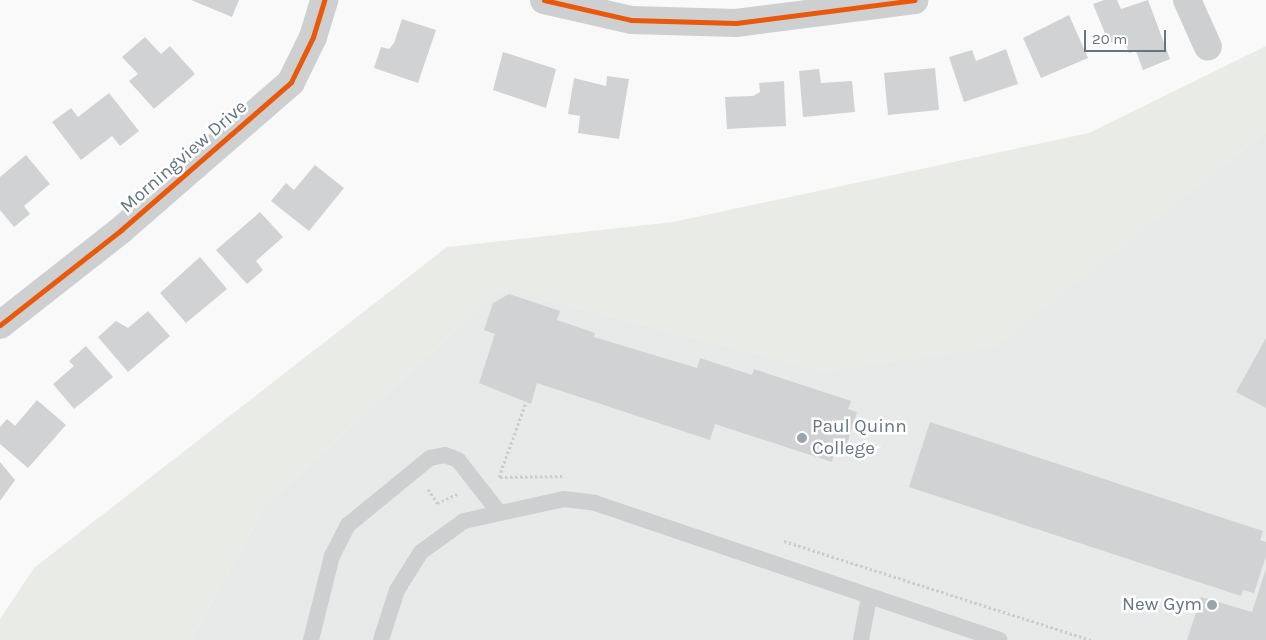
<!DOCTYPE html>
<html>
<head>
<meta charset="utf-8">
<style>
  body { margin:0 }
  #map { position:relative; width:1266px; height:640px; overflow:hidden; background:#f9f9f9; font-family:Karla,sans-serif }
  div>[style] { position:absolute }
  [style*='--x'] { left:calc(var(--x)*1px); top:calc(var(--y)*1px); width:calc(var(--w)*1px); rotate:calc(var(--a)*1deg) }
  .built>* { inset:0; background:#e8e9e9 }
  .green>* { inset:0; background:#e8ebe6 }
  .building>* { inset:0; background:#d0d2d3 }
  .path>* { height:3px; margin-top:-1.5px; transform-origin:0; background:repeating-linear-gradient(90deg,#cbcccd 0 2.5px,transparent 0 5px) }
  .service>* { height:16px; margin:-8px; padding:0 8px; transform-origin:8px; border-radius:8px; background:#cecfd0 }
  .minor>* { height:28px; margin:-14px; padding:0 14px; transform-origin:14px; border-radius:14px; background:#cecfd0 }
  .cycleway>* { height:5px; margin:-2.5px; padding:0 2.5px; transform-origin:2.5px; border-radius:2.5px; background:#e8590c }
  .dots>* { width:14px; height:14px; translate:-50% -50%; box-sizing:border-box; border:2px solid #fff; border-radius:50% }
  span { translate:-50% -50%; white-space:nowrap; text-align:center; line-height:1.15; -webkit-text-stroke:5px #fff; paint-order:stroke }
  .street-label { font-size:19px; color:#657683 }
  .poi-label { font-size:19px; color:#657683 }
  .left { translate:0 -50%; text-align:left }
  .right { translate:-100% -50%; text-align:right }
  .scale { position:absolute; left:1084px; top:30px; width:82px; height:22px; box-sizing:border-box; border:2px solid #657683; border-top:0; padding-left:6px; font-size:15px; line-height:18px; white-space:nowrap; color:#657683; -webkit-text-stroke:4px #fff; paint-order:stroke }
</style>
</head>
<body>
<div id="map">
  <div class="built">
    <i style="clip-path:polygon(1266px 132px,1266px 640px,191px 640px,265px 506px,501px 288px,825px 371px,996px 346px)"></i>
  </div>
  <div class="green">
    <i style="clip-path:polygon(1266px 46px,1266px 132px,997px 346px,825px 371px,501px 288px,265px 506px,191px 640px,0 640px,0 619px,34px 568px,447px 247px,673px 222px,1089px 133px)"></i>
  </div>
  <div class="building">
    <i style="clip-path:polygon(191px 0,239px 0,232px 17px)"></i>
    <i style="clip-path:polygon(1104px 0,1117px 0,1121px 9px,1148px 0,1170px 59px,1143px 70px,1136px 51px,1129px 53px,1123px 37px,1109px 43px,1093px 4px)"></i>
    <i style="clip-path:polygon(1069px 15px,1088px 58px,1041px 78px,1023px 38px)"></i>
    <i style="clip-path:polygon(402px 19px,436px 30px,418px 83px,374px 68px,381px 47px,389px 49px,394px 43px)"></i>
    <i style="clip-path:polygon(145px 37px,161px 54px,170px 46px,195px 74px,154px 109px,129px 81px,138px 74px,122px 57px)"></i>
    <i style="clip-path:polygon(1006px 49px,1018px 84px,964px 102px,949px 57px,972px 50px,976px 61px)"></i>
    <i style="clip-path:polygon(503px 52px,556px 69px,546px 108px,493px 90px)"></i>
    <i style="clip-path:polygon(935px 68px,939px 110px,888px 115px,884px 73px)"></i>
    <i style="clip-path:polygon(819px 69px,821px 83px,852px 81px,855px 112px,803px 117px,799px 71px)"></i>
    <i style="clip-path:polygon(607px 76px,629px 79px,619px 139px,578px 133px,580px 116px,568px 114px,574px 78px,606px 86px)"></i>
    <i style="clip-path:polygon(784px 81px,786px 126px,727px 129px,725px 97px,753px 96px,760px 92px,759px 83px)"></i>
    <i style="clip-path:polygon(109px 93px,139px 131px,120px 146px,112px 136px,81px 160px,52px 122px,71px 108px,78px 117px)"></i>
    <i style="clip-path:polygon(26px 155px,50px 184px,24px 206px,30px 214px,14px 227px,0 210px,0 177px)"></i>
    <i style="clip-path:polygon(315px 165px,344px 188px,309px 231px,271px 201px,286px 183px,294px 190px)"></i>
    <i style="clip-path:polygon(260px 212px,283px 237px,256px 261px,263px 270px,247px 284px,216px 250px)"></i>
    <i style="clip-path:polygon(200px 257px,227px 289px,186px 323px,160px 293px)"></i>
    <i style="clip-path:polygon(509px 294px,560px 311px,557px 320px,595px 333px,594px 337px,697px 368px,700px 358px,752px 375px,754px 369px,851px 401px,848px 409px,857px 412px,843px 456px,834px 454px,832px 462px,715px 424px,710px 440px,537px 383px,531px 404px,479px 383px,495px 334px,484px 330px,493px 303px)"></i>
    <i style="clip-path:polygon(148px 311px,170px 336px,128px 372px,98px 337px,116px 321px,128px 328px)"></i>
    <i style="clip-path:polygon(1266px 338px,1266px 408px,1236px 392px)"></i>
    <i style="clip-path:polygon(86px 346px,113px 377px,74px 409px,53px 384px,74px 366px,69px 361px)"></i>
    <i style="clip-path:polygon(37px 400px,66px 425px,28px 468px,0 444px,0 427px,7px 419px,15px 426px)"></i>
    <i style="clip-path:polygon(930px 422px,1263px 531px,1260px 540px,1266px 542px,1266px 556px,1254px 593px,1243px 590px,1241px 596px,909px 487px)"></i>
    <i style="clip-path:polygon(0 462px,15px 480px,0 501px)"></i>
    <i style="clip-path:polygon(1266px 569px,1266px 640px,1187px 640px,1201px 597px,1252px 612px)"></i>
  </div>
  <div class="path">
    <i style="--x:499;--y:477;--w:80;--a:-70.2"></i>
    <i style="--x:500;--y:477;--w:63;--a:-0.9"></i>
    <i style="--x:428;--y:489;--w:17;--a:57"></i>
    <i style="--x:437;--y:503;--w:22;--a:-24"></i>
    <i style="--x:784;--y:541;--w:322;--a:17.9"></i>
  </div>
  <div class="service">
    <i style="--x:311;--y:640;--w:87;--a:-76"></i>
    <i style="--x:332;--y:556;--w:35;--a:-63"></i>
    <i style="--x:348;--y:525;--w:106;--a:-39.3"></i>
    <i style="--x:430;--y:458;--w:15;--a:-11"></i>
    <i style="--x:445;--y:455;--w:14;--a:21"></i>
    <i style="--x:458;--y:460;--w:65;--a:51.9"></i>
    <i style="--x:381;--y:640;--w:52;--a:-72.3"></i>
    <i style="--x:397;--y:590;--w:45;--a:-57.7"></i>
    <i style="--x:421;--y:552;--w:53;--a:-35.8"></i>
    <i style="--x:464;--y:521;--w:102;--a:-12.4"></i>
    <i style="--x:564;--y:499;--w:31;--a:7"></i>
    <i style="--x:595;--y:503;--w:427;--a:18.7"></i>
    <i style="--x:861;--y:640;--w:44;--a:-79.5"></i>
  </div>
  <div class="minor">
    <i style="--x:544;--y:0;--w:89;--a:12.9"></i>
    <i style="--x:631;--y:20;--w:105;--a:1.6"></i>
    <i style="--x:736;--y:23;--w:180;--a:-7.3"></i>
    <i style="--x:1187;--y:0;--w:51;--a:65.9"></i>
    <i style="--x:0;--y:325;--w:154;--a:-38.1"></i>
    <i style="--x:121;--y:230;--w:225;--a:-41"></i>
    <i style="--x:291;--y:82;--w:50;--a:-63.9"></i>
    <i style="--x:313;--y:37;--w:39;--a:-73"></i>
  </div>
  <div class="cycleway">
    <i style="--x:544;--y:0;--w:89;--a:12.9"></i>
    <i style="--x:631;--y:20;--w:105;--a:1.6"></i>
    <i style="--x:736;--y:23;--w:180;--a:-7.3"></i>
    <i style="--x:0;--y:325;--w:154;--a:-38.1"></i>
    <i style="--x:121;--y:230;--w:225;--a:-41"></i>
    <i style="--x:291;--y:82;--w:50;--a:-63.9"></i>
    <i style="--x:313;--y:37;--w:39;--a:-73"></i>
  </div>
  <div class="dots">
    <i style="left:802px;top:438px;background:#99a4ac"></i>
    <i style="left:1212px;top:605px;background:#99a4ac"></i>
  </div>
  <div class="street-label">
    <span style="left:184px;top:157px;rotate:-41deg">Morningview Drive</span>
  </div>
  <div class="poi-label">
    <span class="left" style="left:812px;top:438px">Paul Quinn<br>College</span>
    <span class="right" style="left:1202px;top:605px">New Gym</span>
  </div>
  <div class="scale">20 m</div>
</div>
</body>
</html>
